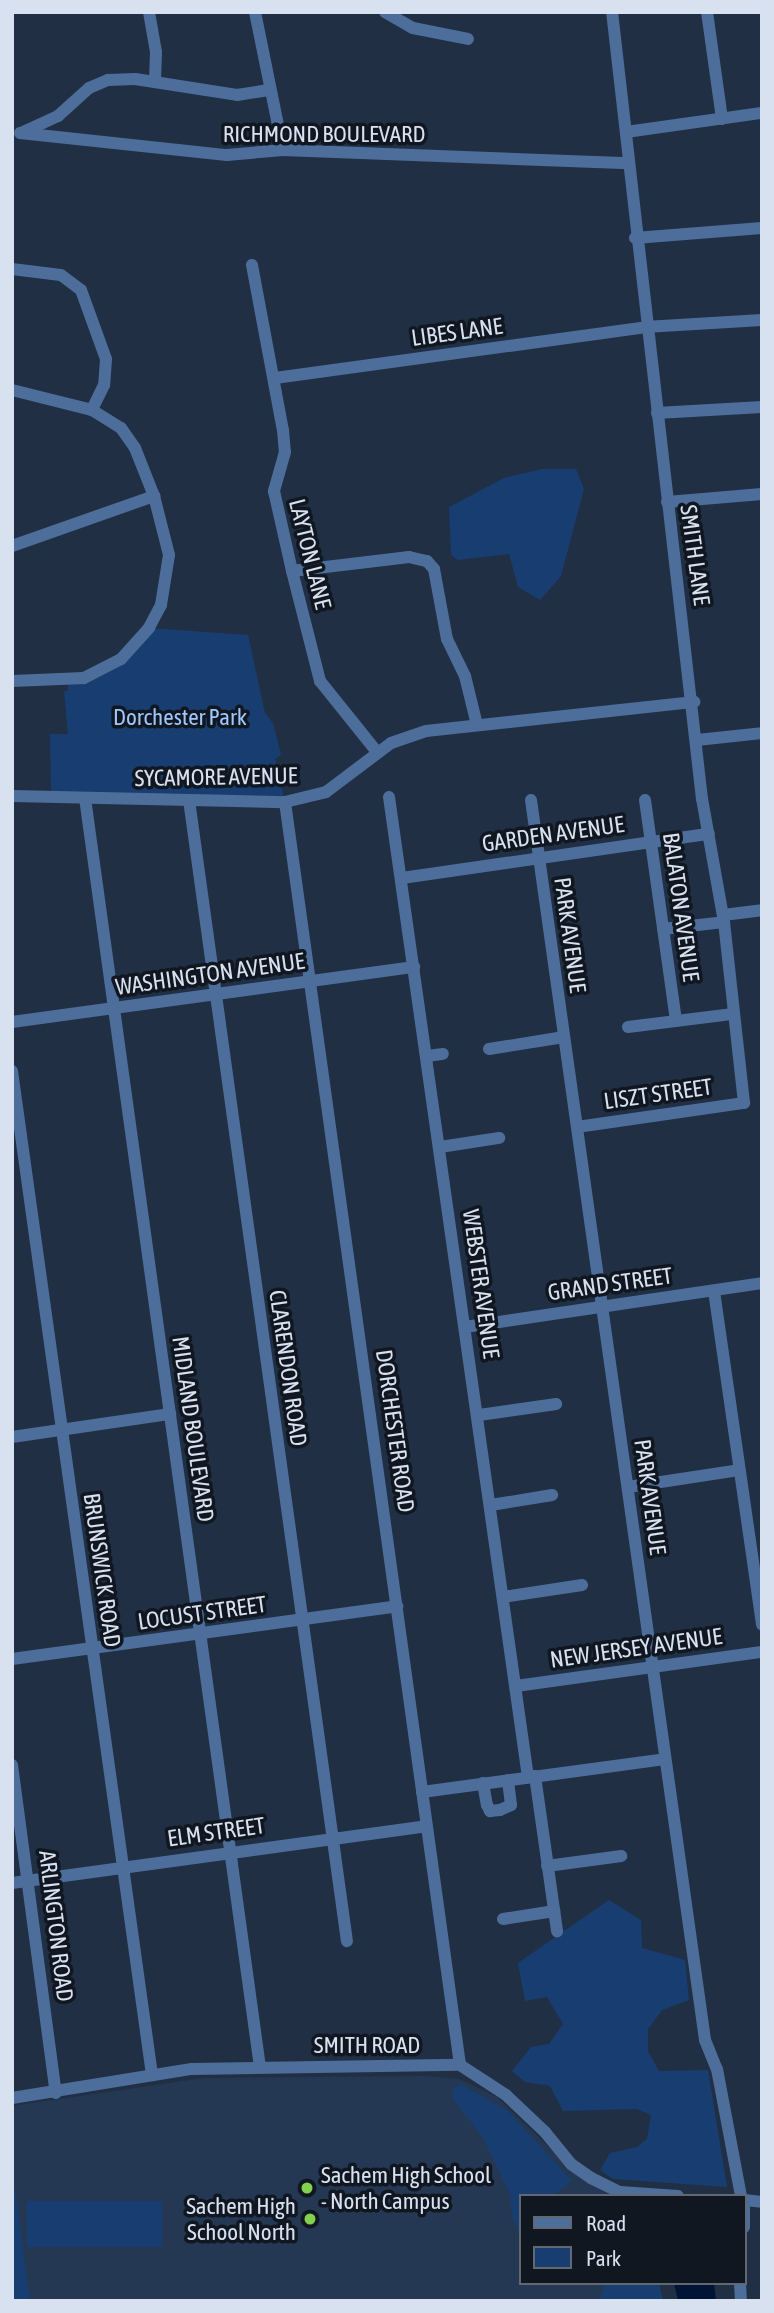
<!DOCTYPE html>
<html>
<head>
<meta charset="utf-8">
<style>
  body { margin:0 }
  #map { position:relative; width:774px; height:2313px; overflow:hidden; background:#202f44; font-family:"Asap Condensed",sans-serif }
  div>[style] { position:absolute }
  [style*='--x'] { left:calc(var(--x)*1px); top:calc(var(--y)*1px); width:calc(var(--w)*1px); rotate:calc(var(--a)*1deg) }
  .built>* { inset:0; background:#243853 }
  .green>* { inset:0; background:#183e71 }
  .water>* { inset:0; background:#001536 }
  .minor>* { height:12px; margin:-6px; padding:0 6px; transform-origin:6px; border-radius:6px; background:#4d6e9b }
  .dots>* { width:19px; height:19px; translate:-50% -50%; box-sizing:border-box; border:4px solid #101721; border-radius:50% }
  span { translate:-50% -50%; white-space:nowrap; text-align:center; line-height:1.15; -webkit-text-stroke:7px #101721; paint-order:stroke }
  .street-label { font-size:23px; color:#d7e1ef }
  .park-label { font-size:23px; color:#9fc7fe }
  .poi-label { font-size:23px; color:#d7e1ef }
  .left { translate:0 -50%; text-align:left }
  .right { translate:-100% -50%; text-align:right }
  .frame { position:absolute; inset:0; border:14px solid #d7e1ef; pointer-events:none }
  .legend { position:absolute; left:519px; top:2194px; width:228px; height:91px; box-sizing:border-box; background:#101721; border:2px solid #606873; margin:0; padding:9px 12px; list-style:none; font-size:21px; color:#d7e1ef }
  .legend li { display:flex; align-items:center; gap:14px; height:35px }
  .legend b { width:35px; border:2px solid #606873 }
</style>
</head>
<body>
<div id="map">
  <div class="built">
    <i style="clip-path:polygon(426px 2076px,459px 2079px,497px 2097px,584px 2181px,618px 2196px,520px 2196px,520px 2283px,630px 2283px,629px 2301px,29px 2301px,12px 2169px,12px 2106px,203px 2078px)"></i>
  </div>
  <div class="green">
    <i style="clip-path:polygon(542px 469px,576px 469px,584px 489px,561px 576px,540px 600px,518px 587px,509px 554px,458px 560px,451px 555px,449px 507px,504px 478px)"></i>
    <i style="clip-path:polygon(149px 628px,248px 635px,265px 713px,273px 723px,281px 755px,275px 759px,285px 802px,51px 797px,50px 734px,68px 734px,64px 691px,68px 691px,68px 680px,94px 675px)"></i>
    <i style="clip-path:polygon(609px 1900px,641px 1920px,642px 1948px,685px 1960px,689px 2000px,662px 2010px,648px 2029px,648px 2051px,659px 2071px,708px 2070px,727px 2187px,613px 2179px,600px 2170px,610px 2153px,637px 2147px,647px 2139px,651px 2115px,637px 2109px,563px 2111px,550px 2086px,525px 2082px,512px 2071px,531px 2047px,549px 2044px,563px 2024px,547px 1997px,525px 2001px,518px 1963px)"></i>
    <i style="clip-path:polygon(462px 2085px,508px 2111px,572px 2181px,552px 2196px,520px 2196px,520px 2235px,512px 2216px,510px 2194px,483px 2138px,452px 2097px,454px 2087px)"></i>
    <i style="clip-path:polygon(12px 2167px,30px 2301px,12px 2301px)"></i>
    <i style="clip-path:polygon(27px 2201px,162px 2201px,162px 2247px,27px 2247px)"></i>
    <i style="clip-path:polygon(606px 2283px,659px 2283px,663px 2301px,599px 2301px)"></i>
  </div>
  <div class="water">
    <i style="clip-path:polygon(674px 2283px,714px 2283px,716px 2301px,678px 2301px)"></i>
  </div>
  <div class="minor">
    <i style="--x:149;--y:12;--w:41;--a:80.1"></i>
    <i style="--x:156;--y:52;--w:29;--a:92"></i>
    <i style="--x:255;--y:12;--w:141;--a:78.5"></i>
    <i style="--x:385;--y:12;--w:32;--a:30"></i>
    <i style="--x:413;--y:28;--w:56;--a:11.3"></i>
    <i style="--x:707;--y:12;--w:108;--a:82"></i>
    <i style="--x:626;--y:132;--w:137;--a:-8"></i>
    <i style="--x:20;--y:133;--w:208;--a:6.1"></i>
    <i style="--x:227;--y:155;--w:56;--a:-5.1"></i>
    <i style="--x:283;--y:150;--w:346;--a:2.2"></i>
    <i style="--x:21;--y:133;--w:41;--a:-24.7"></i>
    <i style="--x:58;--y:116;--w:42;--a:-42.1"></i>
    <i style="--x:89;--y:88;--w:21;--a:-23"></i>
    <i style="--x:108;--y:80;--w:27;--a:-2"></i>
    <i style="--x:135;--y:79;--w:103;--a:8.9"></i>
    <i style="--x:237;--y:95;--w:32;--a:-9"></i>
    <i style="--x:635;--y:238;--w:127;--a:-4.5"></i>
    <i style="--x:252;--y:265;--w:168;--a:79.4"></i>
    <i style="--x:283;--y:430;--w:22;--a:85"></i>
    <i style="--x:285;--y:452;--w:41;--a:105.8"></i>
    <i style="--x:274;--y:491;--w:82;--a:77.3"></i>
    <i style="--x:292;--y:571;--w:114;--a:75.7"></i>
    <i style="--x:320;--y:681;--w:91;--a:51.2"></i>
    <i style="--x:12;--y:269;--w:49;--a:7"></i>
    <i style="--x:61;--y:275;--w:25;--a:37"></i>
    <i style="--x:81;--y:290;--w:73;--a:70.1"></i>
    <i style="--x:106;--y:359;--w:26;--a:94"></i>
    <i style="--x:104;--y:385;--w:28;--a:116"></i>
    <i style="--x:275;--y:378;--w:373;--a:-7.8"></i>
    <i style="--x:645;--y:327;--w:117;--a:-3.4"></i>
    <i style="--x:12;--y:390;--w:82;--a:14"></i>
    <i style="--x:92;--y:410;--w:34;--a:32"></i>
    <i style="--x:121;--y:428;--w:24;--a:55"></i>
    <i style="--x:135;--y:448;--w:52;--a:68.4"></i>
    <i style="--x:154;--y:496;--w:61;--a:75.7"></i>
    <i style="--x:169;--y:555;--w:51;--a:99.1"></i>
    <i style="--x:161;--y:605;--w:26;--a:118"></i>
    <i style="--x:149;--y:628;--w:42;--a:132.1"></i>
    <i style="--x:121;--y:659;--w:42;--a:152.8"></i>
    <i style="--x:84;--y:678;--w:72;--a:177.6"></i>
    <i style="--x:657;--y:413;--w:105;--a:-3.3"></i>
    <i style="--x:667;--y:502;--w:95;--a:-4.8"></i>
    <i style="--x:12;--y:546;--w:151;--a:-19.4"></i>
    <i style="--x:292;--y:571;--w:118;--a:-6.8"></i>
    <i style="--x:409;--y:557;--w:18;--a:13"></i>
    <i style="--x:427;--y:561;--w:11;--a:49"></i>
    <i style="--x:434;--y:569;--w:71;--a:79.5"></i>
    <i style="--x:447;--y:639;--w:41;--a:64.1"></i>
    <i style="--x:465;--y:676;--w:50;--a:76.2"></i>
    <i style="--x:697;--y:740;--w:65;--a:-6.1"></i>
    <i style="--x:12;--y:796;--w:273;--a:1.3"></i>
    <i style="--x:285;--y:802;--w:42;--a:-13.7"></i>
    <i style="--x:326;--y:792;--w:81;--a:-37"></i>
    <i style="--x:391;--y:743;--w:37;--a:-19"></i>
    <i style="--x:426;--y:731;--w:270;--a:-6.2"></i>
    <i style="--x:389;--y:797;--w:990;--a:81.93"></i>
    <i style="--x:85;--y:798;--w:1281;--a:82.15"></i>
    <i style="--x:189;--y:800;--w:1152;--a:82.12"></i>
    <i style="--x:531;--y:800;--w:1252;--a:82.01"></i>
    <i style="--x:705;--y:2040;--w:31;--a:68"></i>
    <i style="--x:717;--y:2069;--w:129;--a:79.3"></i>
    <i style="--x:645;--y:800;--w:223;--a:82"></i>
    <i style="--x:285;--y:802;--w:1275;--a:82.11"></i>
    <i style="--x:402;--y:878;--w:310;--a:-8.2"></i>
    <i style="--x:723;--y:915;--w:39;--a:-7"></i>
    <i style="--x:663;--y:929;--w:61;--a:-6.5"></i>
    <i style="--x:12;--y:1022;--w:406;--a:-7.8"></i>
    <i style="--x:628;--y:1027;--w:106;--a:-7.1"></i>
    <i style="--x:489;--y:1049;--w:76;--a:-9.1"></i>
    <i style="--x:428;--y:1056;--w:15;--a:-8"></i>
    <i style="--x:12;--y:1071;--w:1014;--a:82.06"></i>
    <i style="--x:577;--y:1127;--w:169;--a:-8.2"></i>
    <i style="--x:744;--y:1103;--w:182;--a:-96.3"></i>
    <i style="--x:724;--y:922;--w:125;--a:-100.1"></i>
    <i style="--x:702;--y:799;--w:792;--a:-96.52"></i>
    <i style="--x:440;--y:1147;--w:60;--a:-8.7"></i>
    <i style="--x:714;--y:1291;--w:337;--a:81.8"></i>
    <i style="--x:465;--y:1327;--w:300;--a:-8.4"></i>
    <i style="--x:479;--y:1415;--w:78;--a:-8.1"></i>
    <i style="--x:12;--y:1437;--w:160;--a:-8.3"></i>
    <i style="--x:628;--y:1487;--w:112;--a:-8.7"></i>
    <i style="--x:491;--y:1505;--w:62;--a:-9.3"></i>
    <i style="--x:503;--y:1597;--w:80;--a:-8.6"></i>
    <i style="--x:12;--y:1659;--w:389;--a:-7.8"></i>
    <i style="--x:516;--y:1686;--w:248;--a:-7.9"></i>
    <i style="--x:12;--y:1765;--w:331;--a:82.4"></i>
    <i style="--x:535;--y:1776;--w:157;--a:81.9"></i>
    <i style="--x:483;--y:1783;--w:22;--a:80"></i>
    <i style="--x:487;--y:1805;--w:7;--a:63"></i>
    <i style="--x:490;--y:1811;--w:10;--a:-6"></i>
    <i style="--x:500;--y:1810;--w:12;--a:-24"></i>
    <i style="--x:511;--y:1805;--w:25;--a:-97"></i>
    <i style="--x:422;--y:1792;--w:245;--a:-7.7"></i>
    <i style="--x:547;--y:1866;--w:75;--a:-7.7"></i>
    <i style="--x:12;--y:1883;--w:418;--a:-7.8"></i>
    <i style="--x:503;--y:1919;--w:52;--a:-8.9"></i>
    <i style="--x:12;--y:2098;--w:182;--a:-9.2"></i>
    <i style="--x:192;--y:2069;--w:268;--a:-0.9"></i>
    <i style="--x:460;--y:2065;--w:55;--a:33.1"></i>
    <i style="--x:506;--y:2095;--w:54;--a:43.5"></i>
    <i style="--x:545;--y:2132;--w:41;--a:50.9"></i>
    <i style="--x:571;--y:2164;--w:24;--a:35"></i>
    <i style="--x:591;--y:2178;--w:32;--a:26"></i>
    <i style="--x:620;--y:2192;--w:58;--a:3.9"></i>
    <i style="--x:744;--y:2200;--w:18;--a:6"></i>
    <i style="--x:744;--y:2208;--w:19;--a:90"></i>
    <i style="--x:740;--y:2283;--w:18;--a:87"></i>
  </div>
  <div class="dots">
    <i style="left:307px;top:2188px;background:#82d04f"></i>
    <i style="left:310px;top:2219px;background:#82d04f"></i>
  </div>
  <div class="street-label">
    <span style="left:324px;top:134px">RICHMOND BOULEVARD</span>
    <span style="left:457px;top:332px;rotate:-8deg">LIBES LANE</span>
    <span style="left:310px;top:554px;rotate:76deg">LAYTON LANE</span>
    <span style="left:695px;top:555px;rotate:82deg">SMITH LANE</span>
    <span style="left:216px;top:777px;rotate:-1deg">SYCAMORE AVENUE</span>
    <span style="left:553px;top:834px;rotate:-8deg">GARDEN AVENUE</span>
    <span style="left:681px;top:907px;rotate:82deg">BALATON AVENUE</span>
    <span style="left:570px;top:935px;rotate:82deg">PARK AVENUE</span>
    <span style="left:210px;top:974px;rotate:-8deg">WASHINGTON AVENUE</span>
    <span style="left:658px;top:1094px;rotate:-8deg">LISZT STREET</span>
    <span style="left:481px;top:1284px;rotate:82deg">WEBSTER AVENUE</span>
    <span style="left:610px;top:1284px;rotate:-8deg">GRAND STREET</span>
    <span style="left:288px;top:1368px;rotate:82deg">CLARENDON ROAD</span>
    <span style="left:193px;top:1429px;rotate:82deg">MIDLAND BOULEVARD</span>
    <span style="left:395px;top:1431px;rotate:82deg">DORCHESTER ROAD</span>
    <span style="left:650px;top:1497px;rotate:82deg">PARK AVENUE</span>
    <span style="left:102px;top:1570px;rotate:82deg">BRUNSWICK ROAD</span>
    <span style="left:202px;top:1613px;rotate:-8deg">LOCUST STREET</span>
    <span style="left:636px;top:1648px;rotate:-8deg">NEW JERSEY AVENUE</span>
    <span style="left:216px;top:1832px;rotate:-8deg">ELM STREET</span>
    <span style="left:56px;top:1926px;rotate:83deg">ARLINGTON ROAD</span>
    <span style="left:367px;top:2045px">SMITH ROAD</span>
  </div>
  <div class="park-label">
    <span style="left:180px;top:717px">Dorchester Park</span>
  </div>
  <div class="poi-label">
    <span class="left" style="left:321px;top:2188px">Sachem High School<br>- North Campus</span>
    <span class="right" style="left:296px;top:2219px">Sachem High<br>School North</span>
  </div>
  <div class="frame"></div>
  <ul class="legend">
  <li><b style="height:9px;background:#4d6e9b"></b>Road</li>
  <li><b style="height:19px;background:#183e71"></b>Park</li>
  </ul>
</div>
</body>
</html>
